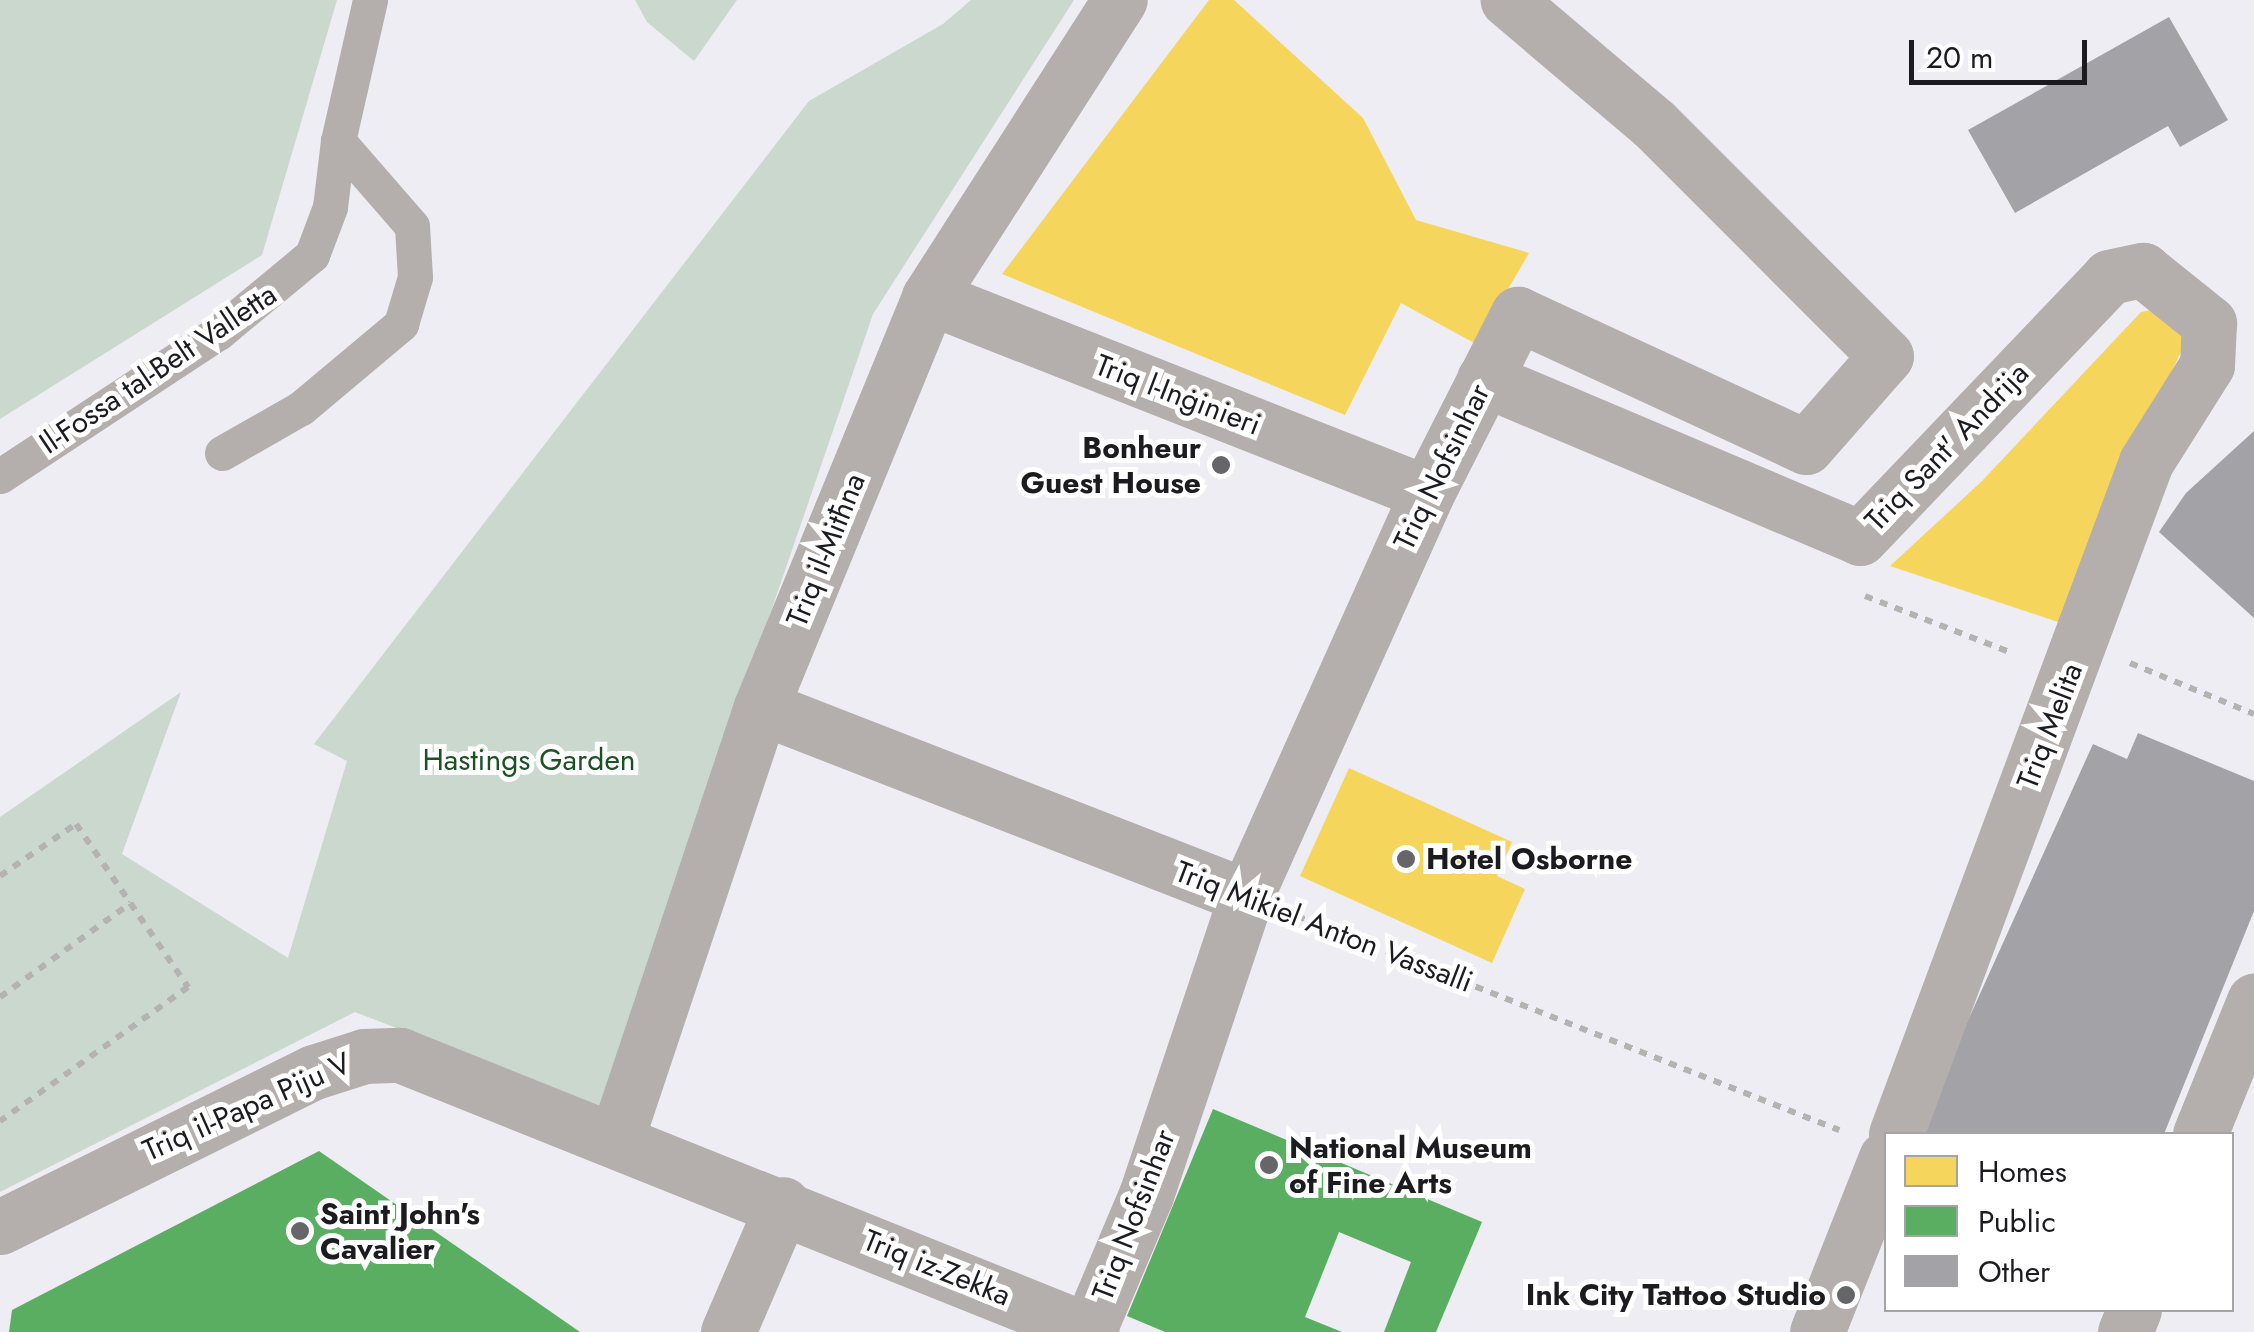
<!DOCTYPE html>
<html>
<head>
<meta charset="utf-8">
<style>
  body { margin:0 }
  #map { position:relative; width:2254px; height:1332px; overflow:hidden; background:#ededf3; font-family:Jost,sans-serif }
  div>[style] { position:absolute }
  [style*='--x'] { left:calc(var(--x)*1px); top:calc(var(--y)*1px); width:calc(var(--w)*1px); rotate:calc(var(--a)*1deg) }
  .green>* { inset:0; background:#cad8cd }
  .homes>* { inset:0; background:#f6d55c }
  .public>* { inset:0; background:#5aae61 }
  .building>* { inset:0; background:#a3a2a6 }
  .path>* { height:6px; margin-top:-3px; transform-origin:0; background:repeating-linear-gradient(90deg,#b5b2b2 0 8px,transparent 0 16px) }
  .service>* { height:35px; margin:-17.5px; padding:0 17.5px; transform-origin:17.5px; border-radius:17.5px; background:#b4aeac }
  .minor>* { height:55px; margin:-27.5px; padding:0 27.5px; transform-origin:27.5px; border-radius:27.5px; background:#b4aeac }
  .dots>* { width:28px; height:28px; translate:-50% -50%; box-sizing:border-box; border:5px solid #fff; border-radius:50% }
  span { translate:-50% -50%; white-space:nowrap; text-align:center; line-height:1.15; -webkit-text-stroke:10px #fff; paint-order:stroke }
  .street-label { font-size:30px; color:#1c1c20 }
  .poi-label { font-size:30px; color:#1c1c20; font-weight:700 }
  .right { translate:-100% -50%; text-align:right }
  .left { translate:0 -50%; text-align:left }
  .park-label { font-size:30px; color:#1d5225 }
  .legend { position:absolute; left:1884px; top:1132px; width:350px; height:180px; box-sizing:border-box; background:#fff; border:2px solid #a4a4a6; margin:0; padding:12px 18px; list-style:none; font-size:30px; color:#1c1c20 }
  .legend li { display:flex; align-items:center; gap:20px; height:50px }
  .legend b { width:50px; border:2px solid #a4a4a6 }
  .scale { position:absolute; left:1909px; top:40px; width:178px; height:45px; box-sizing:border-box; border:5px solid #1c1c20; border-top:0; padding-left:12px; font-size:30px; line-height:35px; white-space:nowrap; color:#1c1c20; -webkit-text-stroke:8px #fff; paint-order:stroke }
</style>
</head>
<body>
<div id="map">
  <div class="green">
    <i style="clip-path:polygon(0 0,337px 0,262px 255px,0 419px)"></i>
    <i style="clip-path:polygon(635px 0,737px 0,694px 61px,647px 22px)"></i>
    <i style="clip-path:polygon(971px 0,1074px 0,873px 314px,601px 1107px,355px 1012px,0 1192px,0 817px,181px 692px,122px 854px,288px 958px,347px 761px,314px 744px,809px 101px,943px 24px)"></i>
  </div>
  <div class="homes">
    <i style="clip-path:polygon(1209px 0,1234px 0,1363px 118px,1416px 220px,1529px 253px,1476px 344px,1401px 303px,1345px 415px,1002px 274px)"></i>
    <i style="clip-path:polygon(2151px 310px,2172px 316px,2185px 343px,2099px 529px,2064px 624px,1890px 566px,1982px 481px,2141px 312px)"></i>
    <i style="clip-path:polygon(1349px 768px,1512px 842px,1497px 876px,1525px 889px,1492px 963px,1300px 876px)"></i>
  </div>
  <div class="public">
    <i style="clip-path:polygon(1213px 1109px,1482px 1222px,1436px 1332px,1384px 1332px,1411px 1262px,1339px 1232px,1305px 1317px,1342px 1332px,1165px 1332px,1127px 1316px)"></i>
    <i style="clip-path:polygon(319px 1151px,580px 1332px,9px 1332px,12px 1310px)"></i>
  </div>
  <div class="building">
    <i style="clip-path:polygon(2169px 17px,2228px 120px,2180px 147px,2168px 126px,2015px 213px,1968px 130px)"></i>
    <i style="clip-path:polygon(2254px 431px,2254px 618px,2159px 532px,2186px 493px)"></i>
    <i style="clip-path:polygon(2138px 733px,2254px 781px,2254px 911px,2164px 1134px,1917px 1133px,2093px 744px,2127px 759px)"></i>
  </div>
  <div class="path">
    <i style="--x:1865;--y:596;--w:158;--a:21.2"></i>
    <i style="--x:2130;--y:663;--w:134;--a:22.4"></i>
    <i style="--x:0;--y:876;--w:92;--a:-34.4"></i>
    <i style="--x:76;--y:824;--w:198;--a:55.5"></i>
    <i style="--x:188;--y:987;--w:231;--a:144.5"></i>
    <i style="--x:1297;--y:916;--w:583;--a:21.55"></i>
    <i style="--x:0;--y:997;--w:161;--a:-35.7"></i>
  </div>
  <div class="service">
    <i style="--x:222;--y:453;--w:91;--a:-29.7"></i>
    <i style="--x:301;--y:408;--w:131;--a:-40"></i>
    <i style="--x:401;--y:324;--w:49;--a:-73.4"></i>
    <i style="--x:415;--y:277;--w:51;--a:-93.4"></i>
    <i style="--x:412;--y:226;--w:113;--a:-131"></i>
    <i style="--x:0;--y:476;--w:261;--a:-33.3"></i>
    <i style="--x:218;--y:333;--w:122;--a:-39.7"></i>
    <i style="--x:312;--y:255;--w:51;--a:-69.4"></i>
    <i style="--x:330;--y:207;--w:66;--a:-83.1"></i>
    <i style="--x:338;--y:141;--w:145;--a:-77.2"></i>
  </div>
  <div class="minor">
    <i style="--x:929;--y:297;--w:535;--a:21.48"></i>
    <i style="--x:1484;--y:379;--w:408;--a:22.9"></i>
    <i style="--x:1860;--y:538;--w:361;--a:-46.3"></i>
    <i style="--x:2109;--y:277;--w:35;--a:-12"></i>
    <i style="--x:2143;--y:270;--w:85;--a:38.8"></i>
    <i style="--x:2209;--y:323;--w:42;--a:92.7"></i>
    <i style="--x:2207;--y:365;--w:115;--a:122.2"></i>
    <i style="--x:2146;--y:462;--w:717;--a:110.41"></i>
    <i style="--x:761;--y:707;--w:521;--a:21.29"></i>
    <i style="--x:2200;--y:1134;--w:144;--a:-67.9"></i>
    <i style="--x:616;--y:1140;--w:457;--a:-71.5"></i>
    <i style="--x:761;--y:707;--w:443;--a:-67.7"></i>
    <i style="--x:929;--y:297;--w:353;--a:-57.3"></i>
    <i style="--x:0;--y:1227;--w:350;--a:-26.3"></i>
    <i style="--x:314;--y:1072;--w:52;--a:-17.7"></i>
    <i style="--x:364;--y:1056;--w:36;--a:-2"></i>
    <i style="--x:400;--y:1055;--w:745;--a:21.82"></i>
    <i style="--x:728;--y:1332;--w:139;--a:-66.7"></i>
    <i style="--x:1088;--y:1332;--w:149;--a:-67.1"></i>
    <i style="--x:1146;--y:1195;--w:315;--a:-71.5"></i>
    <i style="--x:1246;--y:896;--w:442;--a:-65.8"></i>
    <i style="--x:1427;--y:493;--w:201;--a:-63.1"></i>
    <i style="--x:1518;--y:314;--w:317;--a:24.8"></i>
    <i style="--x:1806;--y:447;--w:121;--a:-48.7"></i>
    <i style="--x:1886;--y:356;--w:328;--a:-135"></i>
    <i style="--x:1654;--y:124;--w:192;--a:-139.7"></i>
    <i style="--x:1817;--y:1332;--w:187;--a:-68.4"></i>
    <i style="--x:2125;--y:1332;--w:24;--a:-68"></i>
  </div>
  <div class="dots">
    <i style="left:1221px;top:465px;background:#65656a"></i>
    <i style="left:1406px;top:859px;background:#65656a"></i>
    <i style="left:1269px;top:1165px;background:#65656a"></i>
    <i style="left:300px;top:1231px;background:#65656a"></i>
    <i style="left:1846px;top:1295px;background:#65656a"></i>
  </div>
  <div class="street-label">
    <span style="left:158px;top:369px;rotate:-34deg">Il-Fossa tal-Belt Valletta</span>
    <span style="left:1178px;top:395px;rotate:21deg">Triq l-Inġinieri</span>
    <span style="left:1947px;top:447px;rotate:-46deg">Triq Sant' Andrija</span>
    <span style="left:1442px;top:467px;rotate:-64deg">Triq Nofsinhar</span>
    <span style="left:826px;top:550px;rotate:-68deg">Triq il-Mitħna</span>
    <span style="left:2050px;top:726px;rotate:-69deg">Triq Melita</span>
    <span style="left:1324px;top:927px;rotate:21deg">Triq Mikiel Anton Vassalli</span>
    <span style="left:247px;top:1107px;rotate:-24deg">Triq il-Papa Piju V</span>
    <span style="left:1134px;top:1215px;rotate:-69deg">Triq Nofsinhar</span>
    <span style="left:937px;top:1268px;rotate:22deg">Triq iz-Zekka</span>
  </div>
  <div class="poi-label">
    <span class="right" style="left:1201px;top:465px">Bonheur<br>Guest House</span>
    <span class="left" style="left:1426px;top:859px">Hotel Osborne</span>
    <span class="left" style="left:1289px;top:1165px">National Museum<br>of Fine Arts</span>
    <span class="left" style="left:320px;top:1231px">Saint John's<br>Cavalier</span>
    <span class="right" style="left:1826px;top:1295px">Ink City Tattoo Studio</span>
  </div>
  <div class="park-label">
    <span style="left:529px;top:760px">Hastings Garden</span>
  </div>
  <ul class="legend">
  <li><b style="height:28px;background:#f6d55c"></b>Homes</li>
  <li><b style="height:28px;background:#5aae61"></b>Public</li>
  <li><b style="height:28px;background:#a3a2a6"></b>Other</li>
  </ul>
  <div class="scale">20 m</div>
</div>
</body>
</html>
